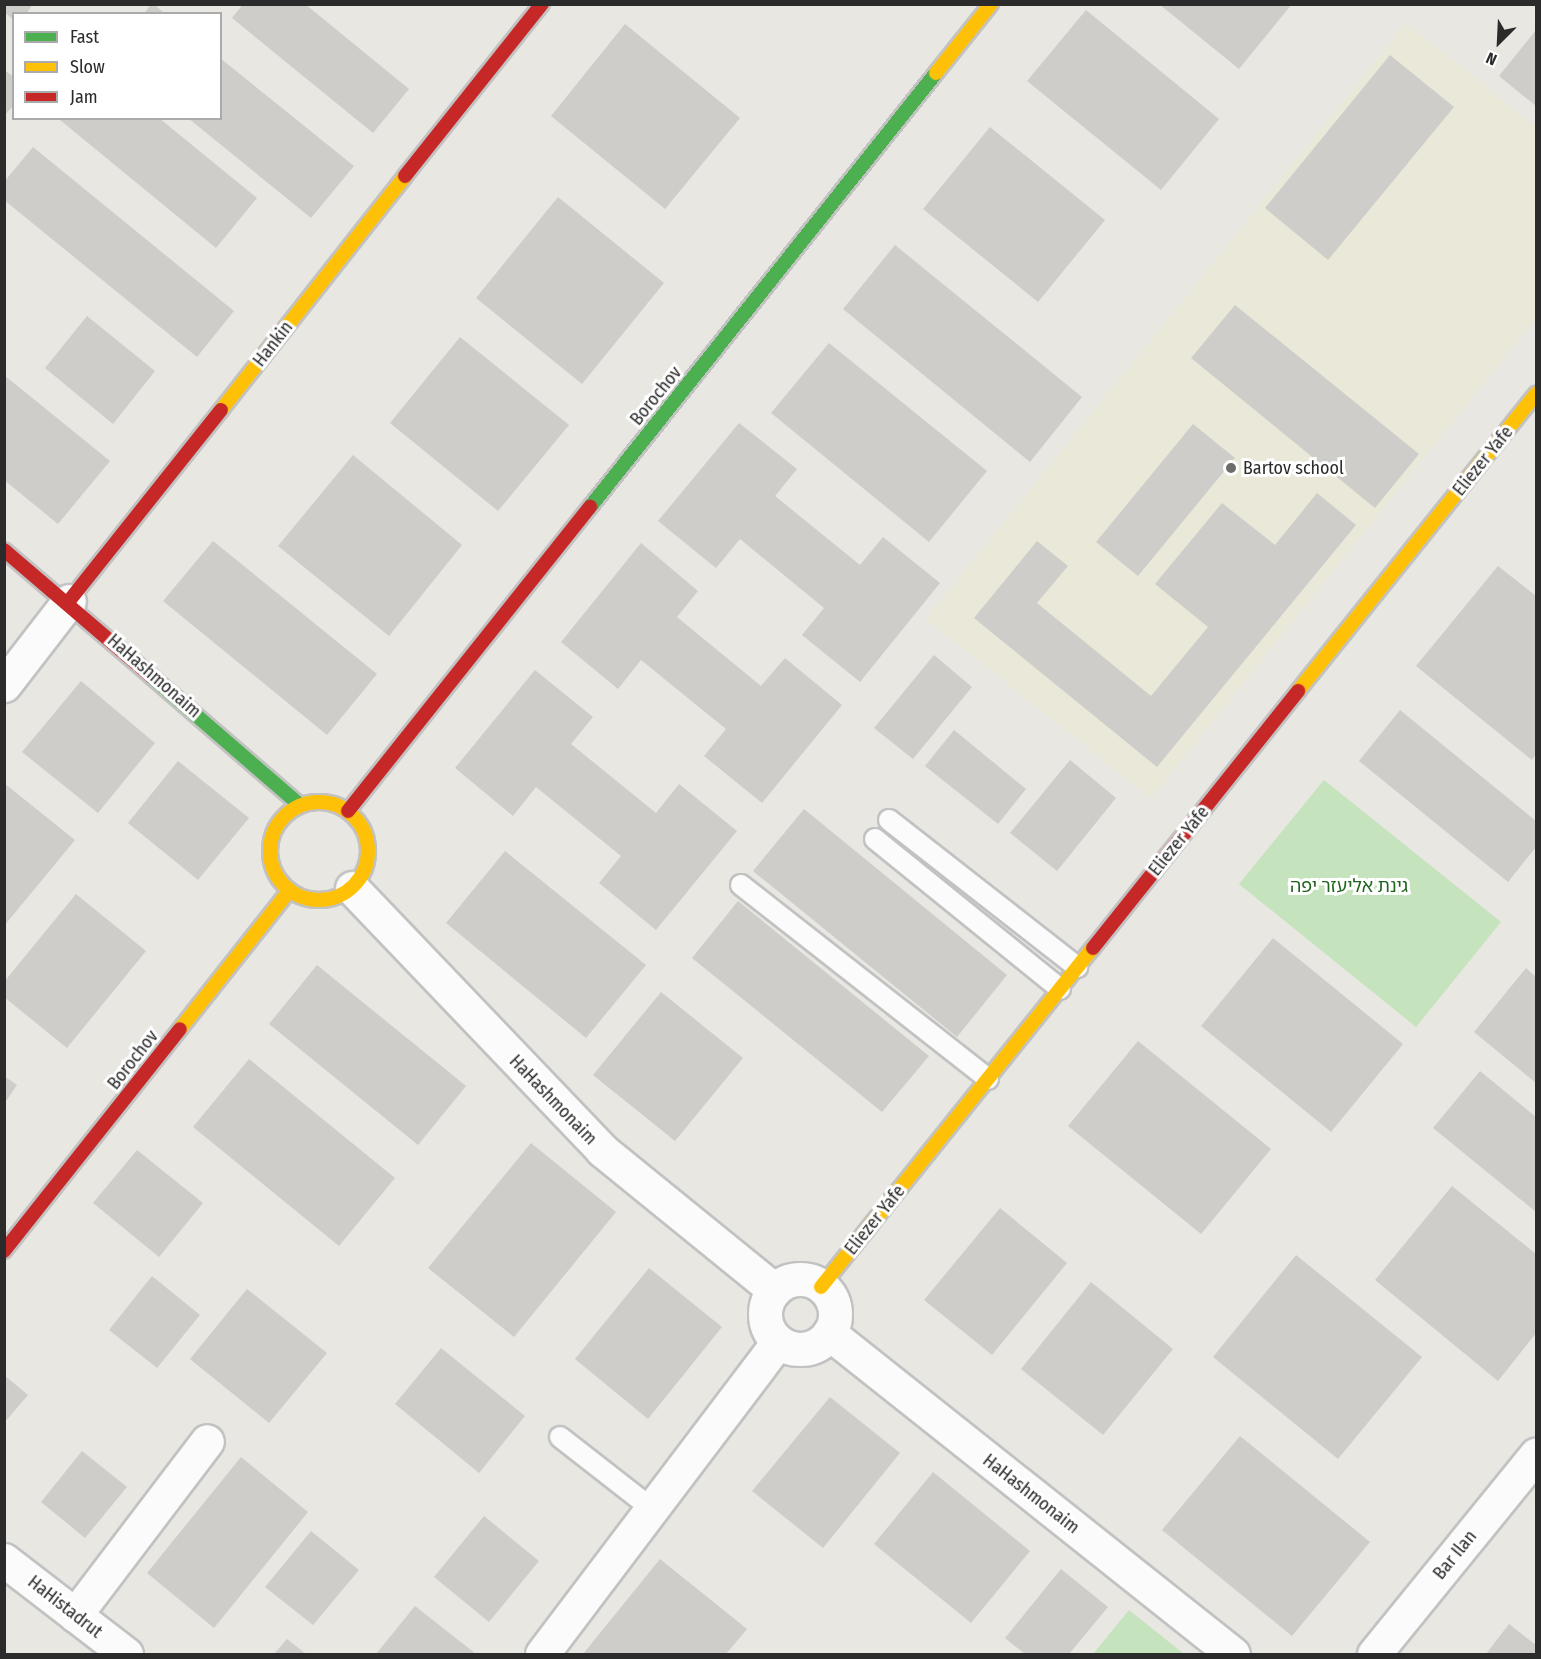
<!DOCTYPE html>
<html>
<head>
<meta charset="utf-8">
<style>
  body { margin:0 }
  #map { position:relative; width:1541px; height:1659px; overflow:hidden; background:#e8e7e2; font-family:"Fira Sans Condensed","Noto Sans Hebrew",sans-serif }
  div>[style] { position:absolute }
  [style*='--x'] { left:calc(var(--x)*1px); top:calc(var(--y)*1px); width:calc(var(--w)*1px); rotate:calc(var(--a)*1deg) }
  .education>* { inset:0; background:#eae8d8 }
  .green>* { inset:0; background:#c5e3bd }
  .building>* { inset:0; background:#cecdc9 }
  .roads { filter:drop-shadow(2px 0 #c2c2c2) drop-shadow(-2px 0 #c2c2c2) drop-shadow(0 2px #c2c2c2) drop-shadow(0 -2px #c2c2c2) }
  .lane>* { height:20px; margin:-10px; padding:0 10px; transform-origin:10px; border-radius:10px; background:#fcfbfb }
  .street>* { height:33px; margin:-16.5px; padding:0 16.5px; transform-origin:16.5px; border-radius:16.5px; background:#fcfbfb }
  .street>.ring { margin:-16.5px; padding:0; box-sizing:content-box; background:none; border:33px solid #fcfbfb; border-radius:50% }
  .fast>* { height:14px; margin:-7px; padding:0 7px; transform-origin:7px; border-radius:7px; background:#4caf50 }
  .slow>* { height:14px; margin:-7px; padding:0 7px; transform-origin:7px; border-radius:7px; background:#ffc107 }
  .slow>.ring { margin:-7px; padding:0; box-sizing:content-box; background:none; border:14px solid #ffc107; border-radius:50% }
  .jam>* { height:14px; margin:-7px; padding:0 7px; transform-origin:7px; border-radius:7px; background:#c62828 }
  .dots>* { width:16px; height:16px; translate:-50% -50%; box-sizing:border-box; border:3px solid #fff; border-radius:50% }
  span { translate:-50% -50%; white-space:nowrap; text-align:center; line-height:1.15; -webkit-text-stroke:6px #fff; paint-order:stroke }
  .street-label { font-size:18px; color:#2b2b2b }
  .poi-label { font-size:18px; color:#2b2b2b }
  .left { translate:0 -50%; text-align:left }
  .park-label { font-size:18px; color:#20641f }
  .frame { position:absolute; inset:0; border:6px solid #2b2b2b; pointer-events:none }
  .legend { position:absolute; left:12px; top:12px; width:210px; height:108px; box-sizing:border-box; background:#fff; border:2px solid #aaa; margin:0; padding:8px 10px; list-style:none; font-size:18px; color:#2b2b2b }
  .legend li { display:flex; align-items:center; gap:12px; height:30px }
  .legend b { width:30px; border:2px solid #aaa }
  .north { position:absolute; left:1469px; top:12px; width:60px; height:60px; -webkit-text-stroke:4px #fff; paint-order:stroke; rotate:204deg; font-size:16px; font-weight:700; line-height:24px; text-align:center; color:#2b2b2b }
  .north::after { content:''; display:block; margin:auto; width:21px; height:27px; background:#2b2b2b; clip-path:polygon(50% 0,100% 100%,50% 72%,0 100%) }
</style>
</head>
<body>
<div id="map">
  <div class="education">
    <i style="clip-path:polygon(1406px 23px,1536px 127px,1536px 318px,1151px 798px,926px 619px)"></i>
  </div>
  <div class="green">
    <i style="clip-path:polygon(1324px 780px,1501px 922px,1416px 1027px,1239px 884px)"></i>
    <i style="clip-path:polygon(1129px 1610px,1184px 1654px,1093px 1654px)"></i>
  </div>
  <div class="building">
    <i style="clip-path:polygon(4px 4px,33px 4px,26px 14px,14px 14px,14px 20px,4px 12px)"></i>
    <i style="clip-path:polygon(151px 4px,154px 4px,165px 14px,144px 14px)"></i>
    <i style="clip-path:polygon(243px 4px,305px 4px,409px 89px,373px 133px,232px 18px)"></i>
    <i style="clip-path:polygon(1159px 4px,1292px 4px,1239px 69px)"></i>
    <i style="clip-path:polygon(1086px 10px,1219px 119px,1161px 190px,1027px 81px)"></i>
    <i style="clip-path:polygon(625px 24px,740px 118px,665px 209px,551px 116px)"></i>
    <i style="clip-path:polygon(1536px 30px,1536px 106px,1499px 76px)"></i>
    <i style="clip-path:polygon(1390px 55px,1454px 107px,1328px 260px,1265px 208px)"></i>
    <i style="clip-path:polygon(220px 58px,354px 166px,311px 218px,188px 118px,220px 118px)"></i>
    <i style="clip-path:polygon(4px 70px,14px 77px,14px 105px,4px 116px)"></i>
    <i style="clip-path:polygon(159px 118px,257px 198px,216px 248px,60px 120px)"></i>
    <i style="clip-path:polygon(990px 127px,1105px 220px,1038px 302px,923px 209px)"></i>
    <i style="clip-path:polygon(33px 147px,234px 311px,197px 357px,4px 200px,4px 182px)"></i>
    <i style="clip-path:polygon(558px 197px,664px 283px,582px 384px,476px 298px)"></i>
    <i style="clip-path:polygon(895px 245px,1082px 397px,1030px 462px,843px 309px)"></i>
    <i style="clip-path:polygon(1235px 305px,1419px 454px,1375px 508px,1191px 358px)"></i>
    <i style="clip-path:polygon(87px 316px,155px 371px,113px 424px,45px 368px)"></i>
    <i style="clip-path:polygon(460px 337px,569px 425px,498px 511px,390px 423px)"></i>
    <i style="clip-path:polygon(829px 343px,987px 471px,929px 542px,771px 413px)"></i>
    <i style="clip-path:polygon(4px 375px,110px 461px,58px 524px,4px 480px)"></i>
    <i style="clip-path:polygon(739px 423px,797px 469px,775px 496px,860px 565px,883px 537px,940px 583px,860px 682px,802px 635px,824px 608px,740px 539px,716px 568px,658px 521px)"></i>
    <i style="clip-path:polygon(1193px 424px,1235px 458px,1138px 576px,1096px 542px)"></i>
    <i style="clip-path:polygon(353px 455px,462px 545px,389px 636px,278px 546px)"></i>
    <i style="clip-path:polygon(1317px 493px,1356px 525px,1157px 767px,974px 618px,1037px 541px,1068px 566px,1037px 603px,1151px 696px,1208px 627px,1155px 584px,1222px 503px,1275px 545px)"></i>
    <i style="clip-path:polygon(213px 541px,377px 674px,327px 735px,163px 601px)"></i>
    <i style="clip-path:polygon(641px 543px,698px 591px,677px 617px,761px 686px,785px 658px,842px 705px,762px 803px,704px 756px,726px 729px,641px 660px,618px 689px,561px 642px)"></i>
    <i style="clip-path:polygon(1498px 566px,1536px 596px,1536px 754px,1532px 760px,1416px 666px)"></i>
    <i style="clip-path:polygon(934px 655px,972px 687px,913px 759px,874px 728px)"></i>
    <i style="clip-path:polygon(535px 670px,593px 717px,571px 744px,656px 813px,679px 784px,737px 831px,656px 930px,599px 883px,621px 856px,536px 787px,513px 816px,455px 768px)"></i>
    <i style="clip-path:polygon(81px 681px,155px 743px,98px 813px,22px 752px)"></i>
    <i style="clip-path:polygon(1400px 710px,1536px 821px,1536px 847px,1508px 882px,1359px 761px)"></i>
    <i style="clip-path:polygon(954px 730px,1026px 789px,998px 824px,925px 766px)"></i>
    <i style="clip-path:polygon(1070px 760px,1116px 798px,1057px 871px,1010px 833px)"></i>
    <i style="clip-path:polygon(178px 761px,249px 818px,198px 880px,128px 823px)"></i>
    <i style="clip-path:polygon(4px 783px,75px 840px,4px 926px)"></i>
    <i style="clip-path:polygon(804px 809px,1007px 975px,957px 1037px,753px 871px)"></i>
    <i style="clip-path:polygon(505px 851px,646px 965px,586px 1038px,446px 923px)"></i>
    <i style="clip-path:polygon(76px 894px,146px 951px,67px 1048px,4px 997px,4px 982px)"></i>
    <i style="clip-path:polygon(738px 901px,929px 1056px,882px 1112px,692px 958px)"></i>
    <i style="clip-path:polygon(1273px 938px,1403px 1044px,1331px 1132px,1201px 1026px)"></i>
    <i style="clip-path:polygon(317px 965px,466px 1086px,418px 1145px,269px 1024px)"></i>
    <i style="clip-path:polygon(1526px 968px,1536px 977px,1536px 1083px,1474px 1032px)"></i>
    <i style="clip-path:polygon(661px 992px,743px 1058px,675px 1141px,593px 1075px)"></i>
    <i style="clip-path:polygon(1138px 1041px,1271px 1149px,1201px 1234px,1068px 1126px)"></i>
    <i style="clip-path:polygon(249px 1059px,395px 1178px,339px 1246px,193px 1127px)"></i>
    <i style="clip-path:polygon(1480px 1071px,1536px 1117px,1536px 1212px,1433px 1128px)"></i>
    <i style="clip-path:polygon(4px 1076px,17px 1085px,4px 1104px)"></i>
    <i style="clip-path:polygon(531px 1143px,616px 1212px,514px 1337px,428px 1268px)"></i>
    <i style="clip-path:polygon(137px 1150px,203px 1203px,159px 1257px,93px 1203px)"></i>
    <i style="clip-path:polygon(1452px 1186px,1536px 1254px,1536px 1333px,1498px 1381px,1375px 1280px)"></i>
    <i style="clip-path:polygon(1000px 1208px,1067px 1263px,992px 1355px,924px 1300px)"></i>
    <i style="clip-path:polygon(1296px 1255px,1422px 1357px,1338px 1459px,1213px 1357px)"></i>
    <i style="clip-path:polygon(649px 1268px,722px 1327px,648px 1419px,575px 1359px)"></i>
    <i style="clip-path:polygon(152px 1276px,200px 1315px,157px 1368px,109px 1330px)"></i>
    <i style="clip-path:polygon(1091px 1282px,1173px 1349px,1103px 1435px,1021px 1369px)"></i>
    <i style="clip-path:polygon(247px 1289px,327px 1353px,269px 1423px,190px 1359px)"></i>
    <i style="clip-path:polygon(441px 1348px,525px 1416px,479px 1473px,395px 1404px)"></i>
    <i style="clip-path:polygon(4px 1375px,28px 1395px,4px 1423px)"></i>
    <i style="clip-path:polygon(830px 1397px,900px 1453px,823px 1548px,752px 1491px)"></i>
    <i style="clip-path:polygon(1240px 1436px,1370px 1542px,1292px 1636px,1162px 1530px)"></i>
    <i style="clip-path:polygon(82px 1451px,127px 1487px,85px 1538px,41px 1502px)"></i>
    <i style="clip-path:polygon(241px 1457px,308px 1512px,214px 1628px,147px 1573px)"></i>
    <i style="clip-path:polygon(933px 1472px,1030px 1551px,971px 1623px,874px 1544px)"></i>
    <i style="clip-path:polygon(484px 1516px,539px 1561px,489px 1622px,434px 1577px)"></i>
    <i style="clip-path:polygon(311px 1531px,359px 1570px,313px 1625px,265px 1587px)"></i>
    <i style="clip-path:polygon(660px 1559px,747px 1629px,726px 1654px,583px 1654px)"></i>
    <i style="clip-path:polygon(1061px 1569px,1108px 1607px,1069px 1654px,1025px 1654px,1005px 1638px)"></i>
    <i style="clip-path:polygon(415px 1606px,476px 1654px,376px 1654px)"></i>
    <i style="clip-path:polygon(1509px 1624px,1536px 1645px,1536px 1654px,1486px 1654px)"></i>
    <i style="clip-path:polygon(287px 1639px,306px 1654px,274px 1654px)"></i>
  </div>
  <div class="roads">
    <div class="lane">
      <i style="--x:889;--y:820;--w:239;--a:38"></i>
      <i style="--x:875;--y:839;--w:238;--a:39"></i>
      <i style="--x:741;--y:885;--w:314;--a:38.1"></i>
      <i style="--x:560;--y:1437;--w:117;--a:38"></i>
    </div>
    <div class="street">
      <i style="--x:4;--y:685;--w:106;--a:-52.3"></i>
      <i style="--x:352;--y:888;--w:362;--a:46.3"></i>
      <i style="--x:602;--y:1150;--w:222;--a:39.1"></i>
      <i class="ring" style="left:765px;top:1279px;width:37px;height:37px"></i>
      <i style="--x:829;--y:1333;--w:516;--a:38.47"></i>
      <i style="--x:4;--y:1560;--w:154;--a:37.6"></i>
      <i style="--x:75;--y:1615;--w:218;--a:-52.8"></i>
      <i style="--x:542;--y:1654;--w:391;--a:-52.9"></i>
      <i style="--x:1374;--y:1654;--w:257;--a:-50.9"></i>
    </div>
    <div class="fast">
      <i style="--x:590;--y:507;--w:555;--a:-51.44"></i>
      <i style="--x:152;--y:677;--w:196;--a:40.9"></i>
    </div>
    <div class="slow">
      <i style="--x:936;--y:73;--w:88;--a:-51.4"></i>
      <i style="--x:221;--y:410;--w:298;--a:-51.8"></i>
      <i style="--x:1298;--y:691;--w:381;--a:-51.3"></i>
      <i class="ring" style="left:270px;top:802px;width:84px;height:84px"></i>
      <i style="--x:180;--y:1029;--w:176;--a:-51.7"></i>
      <i style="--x:821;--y:1287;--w:435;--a:-51.3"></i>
    </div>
    <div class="jam">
      <i style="--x:405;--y:176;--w:220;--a:-51.5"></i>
      <i style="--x:4;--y:550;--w:195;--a:40.6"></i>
      <i style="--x:69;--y:601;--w:244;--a:-51.5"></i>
      <i style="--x:348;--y:811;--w:389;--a:-51.5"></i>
      <i style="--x:1093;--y:948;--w:329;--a:-51.4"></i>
      <i style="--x:4;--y:1251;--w:283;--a:-51.6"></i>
    </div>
  </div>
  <div class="dots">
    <i style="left:1231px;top:468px;background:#6d6d6b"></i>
  </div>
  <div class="street-label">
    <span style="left:273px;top:344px;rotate:-52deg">Hankin</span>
    <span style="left:656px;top:396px;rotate:-51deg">Borochov</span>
    <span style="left:1483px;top:461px;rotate:-51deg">Eliezer Yafe</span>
    <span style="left:154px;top:676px;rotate:41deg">HaHashmonaim</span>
    <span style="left:1179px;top:841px;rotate:-51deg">Eliezer Yafe</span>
    <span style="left:133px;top:1060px;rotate:-52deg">Borochov</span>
    <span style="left:553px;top:1100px;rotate:46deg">HaHashmonaim</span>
    <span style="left:875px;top:1220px;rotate:-51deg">Eliezer Yafe</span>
    <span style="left:1031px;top:1494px;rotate:38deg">HaHashmonaim</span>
    <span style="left:1455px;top:1555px;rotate:-51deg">Bar Ilan</span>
    <span style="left:65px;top:1607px;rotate:38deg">HaHistadrut</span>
  </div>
  <div class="poi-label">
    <span class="left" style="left:1243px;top:468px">Bartov school</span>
  </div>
  <div class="park-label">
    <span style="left:1349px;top:886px">גינת אליעזר יפה</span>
  </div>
  <div class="frame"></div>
  <ul class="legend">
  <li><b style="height:8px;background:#4caf50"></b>Fast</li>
  <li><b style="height:8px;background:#ffc107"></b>Slow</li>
  <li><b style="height:8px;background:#c62828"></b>Jam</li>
  </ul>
  <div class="north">N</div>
</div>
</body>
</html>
